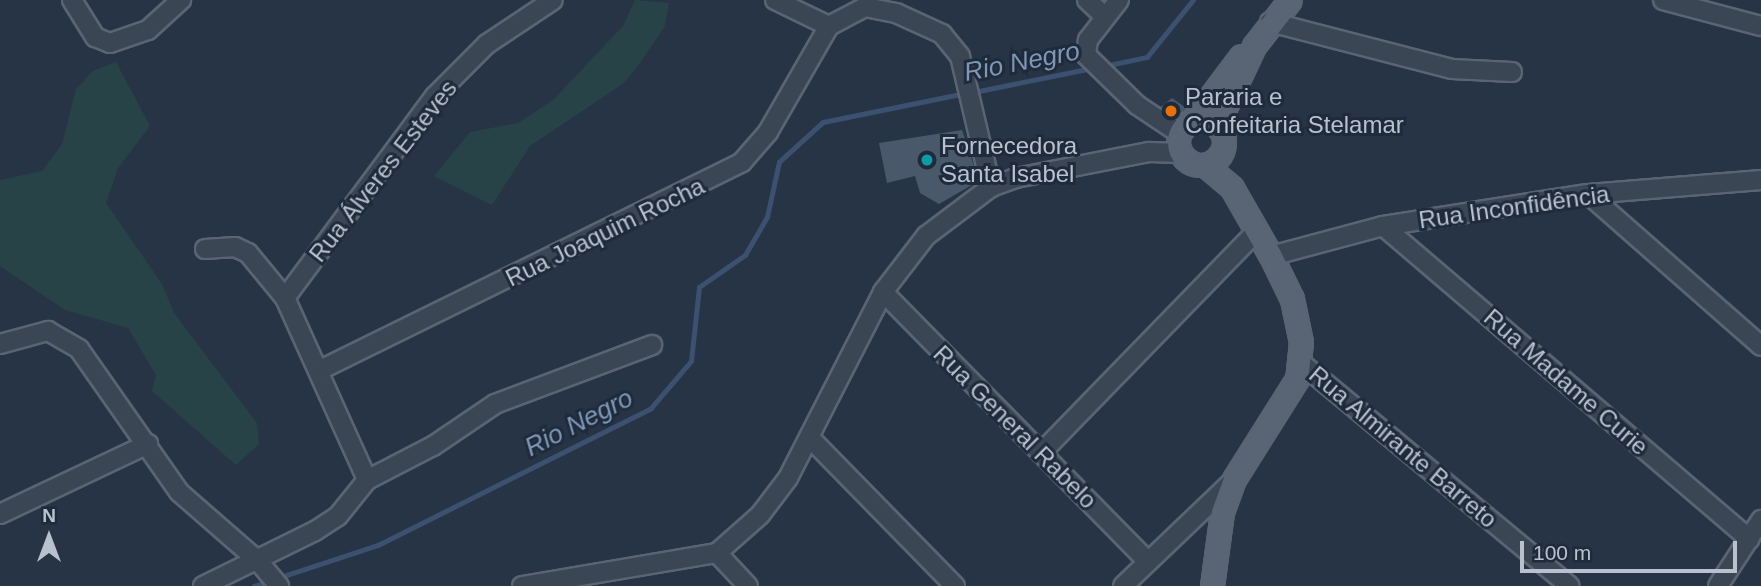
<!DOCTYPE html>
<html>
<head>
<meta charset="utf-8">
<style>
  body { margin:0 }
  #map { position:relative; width:1761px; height:586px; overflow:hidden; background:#263446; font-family:Arial,sans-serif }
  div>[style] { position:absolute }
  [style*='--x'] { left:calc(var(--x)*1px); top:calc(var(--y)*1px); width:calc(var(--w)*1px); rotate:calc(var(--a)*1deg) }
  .green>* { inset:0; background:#284347 }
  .stream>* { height:4.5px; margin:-2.25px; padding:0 2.25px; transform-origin:2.25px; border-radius:2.25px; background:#3c516f }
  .building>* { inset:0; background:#4a586c }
  .roads { filter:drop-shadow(2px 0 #5a6472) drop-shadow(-2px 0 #5a6472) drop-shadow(0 2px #5a6472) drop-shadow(0 -2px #5a6472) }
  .minor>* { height:18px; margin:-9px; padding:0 9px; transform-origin:9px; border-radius:9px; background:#3b4655 }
  .major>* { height:21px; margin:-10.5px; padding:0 10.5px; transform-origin:10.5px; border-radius:10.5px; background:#596575 }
  .major>.ring { margin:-10.5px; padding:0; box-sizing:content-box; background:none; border:21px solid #596575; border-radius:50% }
  .dots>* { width:19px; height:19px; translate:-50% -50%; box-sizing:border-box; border:4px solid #1f2b3b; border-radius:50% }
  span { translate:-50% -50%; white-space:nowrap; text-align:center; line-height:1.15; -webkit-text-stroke:6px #1f2b3b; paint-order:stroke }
  .poi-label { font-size:24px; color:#b9c1ce }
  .left { translate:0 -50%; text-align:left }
  .street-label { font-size:24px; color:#b9c1ce }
  .water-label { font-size:26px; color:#7f97b7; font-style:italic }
  .north { position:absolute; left:14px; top:502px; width:70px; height:70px; -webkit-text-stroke:5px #1f2b3b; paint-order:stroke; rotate:0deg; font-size:19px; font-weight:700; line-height:28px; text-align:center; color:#b9c1ce }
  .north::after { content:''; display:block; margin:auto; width:24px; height:32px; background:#b9c1ce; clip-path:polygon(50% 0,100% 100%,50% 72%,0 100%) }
  .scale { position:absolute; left:1520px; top:541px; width:217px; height:32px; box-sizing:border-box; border:4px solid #b9c1ce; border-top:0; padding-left:9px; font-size:21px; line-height:24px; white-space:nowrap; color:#b9c1ce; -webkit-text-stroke:5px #1f2b3b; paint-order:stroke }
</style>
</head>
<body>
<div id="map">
  <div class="green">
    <i style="clip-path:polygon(635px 0,669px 3px,665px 26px,640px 63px,624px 83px,530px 146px,492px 205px,434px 176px,470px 132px,518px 123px,553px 100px,623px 26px)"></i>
    <i style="clip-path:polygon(116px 62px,150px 126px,118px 168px,106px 203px,162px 284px,174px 313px,257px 423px,259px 444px,236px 465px,152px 391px,156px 375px,128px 328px,65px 310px,0 266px,0 180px,42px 171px,62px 144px,76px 89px,93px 71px)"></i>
  </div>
  <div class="stream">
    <i style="--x:1104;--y:66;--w:44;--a:-11.8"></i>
    <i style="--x:1147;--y:57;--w:73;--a:-51.1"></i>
    <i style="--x:974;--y:92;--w:120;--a:-11.5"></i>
    <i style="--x:278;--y:578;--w:105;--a:-18.3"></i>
    <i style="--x:378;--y:545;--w:305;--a:-26.6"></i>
    <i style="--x:651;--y:408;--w:62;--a:-49.6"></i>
    <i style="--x:691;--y:361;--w:74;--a:-83.8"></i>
    <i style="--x:699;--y:287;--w:56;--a:-34.8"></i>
    <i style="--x:745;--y:255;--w:44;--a:-59.9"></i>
    <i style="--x:767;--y:217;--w:56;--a:-77.7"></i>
    <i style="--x:779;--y:162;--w:59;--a:-42.3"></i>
    <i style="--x:823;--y:122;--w:145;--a:-11.5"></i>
    <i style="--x:254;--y:586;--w:17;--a:-17"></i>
  </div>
  <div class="building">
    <i style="clip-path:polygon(1172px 98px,1189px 110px,1174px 125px,1153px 113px)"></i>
    <i style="clip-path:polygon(962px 130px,979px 181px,939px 204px,920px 193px,915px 176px,887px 183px,879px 143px)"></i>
  </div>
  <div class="roads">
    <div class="minor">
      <i style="--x:72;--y:0;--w:44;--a:58.1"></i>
      <i style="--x:95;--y:37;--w:16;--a:22"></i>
      <i style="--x:110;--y:43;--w:40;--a:-18.9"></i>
      <i style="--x:148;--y:30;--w:45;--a:-42.3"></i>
      <i style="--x:775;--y:0;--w:60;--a:25.7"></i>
      <i style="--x:829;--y:26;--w:41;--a:-27.8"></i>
      <i style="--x:865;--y:7;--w:32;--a:11"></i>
      <i style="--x:896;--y:13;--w:51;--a:24.5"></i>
      <i style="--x:942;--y:34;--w:28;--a:51"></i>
      <i style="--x:960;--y:56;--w:135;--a:76.7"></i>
      <i style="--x:1087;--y:0;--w:25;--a:43"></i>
      <i style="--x:1119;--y:0;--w:51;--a:127.8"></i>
      <i style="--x:1088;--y:40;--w:15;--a:98"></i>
      <i style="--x:1086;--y:55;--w:71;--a:44.4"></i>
      <i style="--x:1137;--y:105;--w:50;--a:33.7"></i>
      <i style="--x:1663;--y:0;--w:101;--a:14.9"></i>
      <i style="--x:1270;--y:22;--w:188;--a:14.5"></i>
      <i style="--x:1452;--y:69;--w:60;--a:2.9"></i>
      <i style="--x:1588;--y:194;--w:230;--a:41.3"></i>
      <i style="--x:1383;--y:226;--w:482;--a:40.5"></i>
      <i style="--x:205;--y:249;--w:30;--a:-4"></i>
      <i style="--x:235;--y:247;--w:14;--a:25"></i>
      <i style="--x:248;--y:253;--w:58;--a:50.6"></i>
      <i style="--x:285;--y:298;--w:200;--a:65.7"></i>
      <i style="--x:1271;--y:256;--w:116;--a:-15"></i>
      <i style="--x:1383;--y:226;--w:207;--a:-8.9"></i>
      <i style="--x:1588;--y:194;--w:174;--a:-4.6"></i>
      <i style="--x:883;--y:292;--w:377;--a:45.5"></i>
      <i style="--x:285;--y:298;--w:252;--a:-53.4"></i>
      <i style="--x:435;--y:96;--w:74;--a:-45"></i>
      <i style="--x:487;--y:44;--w:79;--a:-33.7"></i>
      <i style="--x:0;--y:344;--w:50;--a:-15.2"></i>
      <i style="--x:48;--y:331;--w:36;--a:30"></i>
      <i style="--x:79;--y:349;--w:174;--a:55"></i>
      <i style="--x:179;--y:492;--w:105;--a:41.1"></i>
      <i style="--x:258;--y:561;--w:33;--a:50"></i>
      <i style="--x:1301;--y:363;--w:349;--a:39.7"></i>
      <i style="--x:320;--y:370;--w:470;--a:-26.2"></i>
      <i style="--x:742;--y:162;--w:40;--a:-49"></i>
      <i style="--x:768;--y:132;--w:122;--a:-60.1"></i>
      <i style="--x:811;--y:439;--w:206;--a:45.6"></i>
      <i style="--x:1041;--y:453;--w:310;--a:-45.8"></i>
      <i style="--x:0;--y:514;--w:164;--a:-25.3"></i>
      <i style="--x:717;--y:553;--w:45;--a:46.8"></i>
      <i style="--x:203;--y:586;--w:125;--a:-26.2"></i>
      <i style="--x:315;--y:531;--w:27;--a:-33"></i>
      <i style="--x:338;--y:516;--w:46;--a:-51.1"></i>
      <i style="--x:367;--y:480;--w:74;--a:-27.3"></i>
      <i style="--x:433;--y:446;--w:75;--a:-34.1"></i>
      <i style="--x:495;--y:404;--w:168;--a:-20.6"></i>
      <i style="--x:522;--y:586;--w:198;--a:-9.6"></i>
      <i style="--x:717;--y:553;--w:57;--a:-41.5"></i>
      <i style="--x:760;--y:515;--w:46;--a:-52.9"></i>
      <i style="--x:788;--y:478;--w:209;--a:-62.9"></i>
      <i style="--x:883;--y:292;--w:71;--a:-52.5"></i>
      <i style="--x:926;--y:236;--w:81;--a:-37"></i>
      <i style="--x:991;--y:187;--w:27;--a:-20"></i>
      <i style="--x:1016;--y:178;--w:136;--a:-11.1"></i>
      <i style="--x:1149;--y:152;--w:32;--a:2"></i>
      <i style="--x:1123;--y:586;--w:153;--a:-43.7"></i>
      <i style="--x:1718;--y:586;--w:79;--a:-56.9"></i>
    </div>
    <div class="major">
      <i class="ring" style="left:1178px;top:119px;width:25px;height:25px"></i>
      <i style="--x:1193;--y:120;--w:80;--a:-53.1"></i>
      <i style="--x:1217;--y:125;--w:87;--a:-64.9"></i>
      <i style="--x:1254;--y:46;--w:58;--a:-52"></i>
      <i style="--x:1205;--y:165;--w:35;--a:40"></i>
      <i style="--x:1232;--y:188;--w:78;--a:60.2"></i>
      <i style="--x:1271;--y:256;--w:48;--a:64"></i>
      <i style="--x:1292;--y:299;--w:44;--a:78.2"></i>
      <i style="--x:1301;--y:342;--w:37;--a:96"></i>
      <i style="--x:1297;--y:379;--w:118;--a:122.2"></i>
      <i style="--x:1234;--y:479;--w:35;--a:110"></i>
      <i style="--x:1222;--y:512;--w:75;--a:97.7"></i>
    </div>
  </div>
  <div class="dots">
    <i style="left:1171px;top:111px;background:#e8710a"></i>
    <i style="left:927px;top:160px;background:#0f9aa8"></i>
  </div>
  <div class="poi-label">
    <span class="left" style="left:1185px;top:111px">Pararia e<br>Confeitaria Stelamar</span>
    <span class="left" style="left:941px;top:160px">Fornecedora<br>Santa Isabel</span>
  </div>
  <div class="street-label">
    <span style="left:383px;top:171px;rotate:-52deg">Rua Álveres Esteves</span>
    <span style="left:1514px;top:207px;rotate:-8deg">Rua Inconfidência</span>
    <span style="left:605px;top:232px;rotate:-26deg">Rua Joaquim Rocha</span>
    <span style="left:1566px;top:382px;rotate:41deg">Rua Madame Curie</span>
    <span style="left:1015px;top:427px;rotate:45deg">Rua General Rabelo</span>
    <span style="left:1403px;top:447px;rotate:40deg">Rua Almirante Barreto</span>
  </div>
  <div class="water-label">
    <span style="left:1022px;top:62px;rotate:-11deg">Rio Negro</span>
    <span style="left:579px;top:423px;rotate:-27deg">Rio Negro</span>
  </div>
  <div class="north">N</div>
  <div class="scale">100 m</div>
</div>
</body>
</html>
